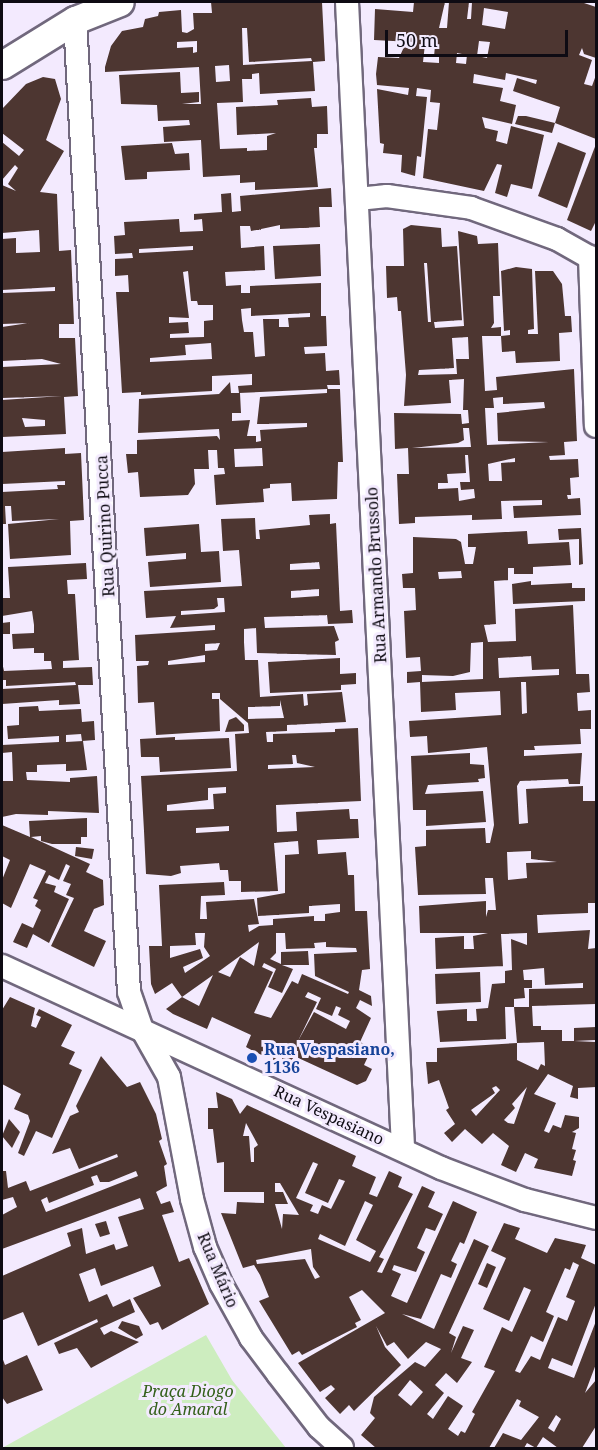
<!DOCTYPE html>
<html>
<head>
<meta charset="utf-8">
<style>
  body { margin:0 }
  #map { position:relative; width:598px; height:1450px; overflow:hidden; background:#f3eafe; font-family:"Noto Serif",serif }
  div>[style] { position:absolute }
  [style*='--x'] { left:calc(var(--x)*1px); top:calc(var(--y)*1px); width:calc(var(--w)*1px); rotate:calc(var(--a)*1deg) }
  .green>* { inset:0; background:#cdedbf }
  .building>* { inset:0; background:#4d3631 }
  .roads { filter:drop-shadow(2px 0 #71687d) drop-shadow(-2px 0 #71687d) drop-shadow(0 2px #71687d) drop-shadow(0 -2px #71687d) }
  .minor>* { height:22px; margin:-11px; padding:0 11px; transform-origin:11px; border-radius:11px; background:#fff }
  .tertiary>* { height:27px; margin:-13.5px; padding:0 13.5px; transform-origin:13.5px; border-radius:13.5px; background:#fff }
  .dots>* { width:16px; height:16px; translate:-50% -50%; box-sizing:border-box; border:3px solid #f3eafe; border-radius:50% }
  span { translate:-50% -50%; white-space:nowrap; text-align:center; line-height:1.15; -webkit-text-stroke:6px #f3eafe; paint-order:stroke }
  .street-label { font-size:16px; color:#0e0b13 }
  .transit-label { font-size:16px; color:#164399; font-weight:700 }
  .left { translate:0 -50%; text-align:left }
  .park-label { font-size:16px; color:#33601a; font-style:italic }
  .frame { position:absolute; inset:0; border:3px solid #0e0b13; pointer-events:none }
  .scale { position:absolute; left:385px; top:30px; width:183px; height:27px; box-sizing:border-box; border:3px solid #0e0b13; border-top:0; padding-left:8px; font-size:18px; line-height:21px; white-space:nowrap; color:#0e0b13; -webkit-text-stroke:4px #f3eafe; paint-order:stroke }
</style>
</head>
<body>
<div id="map">
  <div class="green">
    <i style="clip-path:polygon(206px 1335px,232px 1380px,286px 1448px,2px 1448px)"></i>
  </div>
  <div class="building">
    <i style="clip-path:polygon(evenodd,211px 2px,322px 2px,325px 61px,313px 62px,315px 91px,260px 94px,259px 73px,252px 74px,252px 79px,242px 79px,243px 102px,217px 103px,220px 149px,247px 148px,247px 151px,267px 150px,267px 136px,276px 133px,237px 135px,236px 107px,278px 105px,277px 100px,311px 98px,312px 107px,327px 106px,328px 134px,317px 134px,317px 148px,314px 148px,318px 187px,255px 190px,255px 182px,240px 183px,240px 175px,203px 177px,201px 140px,164px 142px,163px 127px,190px 125px,189px 120px,158px 121px,157px 105px,121px 104px,119px 75px,180px 72px,181px 93px,199px 92px,199px 102px,182px 104px,201px 104px,199px 67px,105px 72px,105px 67px,111px 46px,122px 31px,143px 27px,145px 19px,158px 16px,159px 12px,181px 10px,182px 32px,187px 33px,194px 29px,193px 13px,212px 13px,211px 2px,242px 28px,247px 28px,249px 62px,311px 58px,312px 61px,243px 65px,242px 28px,211px 2px,197px 41px,197px 52px,193px 53px,193px 47px,177px 48px,177px 42px,197px 41px,211px 2px,229px 65px,230px 81px,216px 82px,215px 66px,229px 65px)"></i>
    <i style="clip-path:polygon(evenodd,414px 2px,445px 2px,439px 28px,447px 28px,449px 2px,469px 2px,467px 19px,471px 19px,472px 2px,581px 2px,596px 7px,596px 58px,584px 54px,582px 48px,579px 55px,592px 60px,584px 84px,592px 86px,596px 75px,596px 139px,555px 123px,560px 107px,513px 91px,517px 78px,536px 84px,537px 80px,506px 73px,505px 80px,474px 74px,473px 83px,503px 88px,500px 101px,516px 105px,512px 124px,482px 117px,485px 128px,498px 131px,496px 141px,507px 144px,511px 126px,544px 135px,532px 189px,511px 184px,507px 197px,495px 193px,502px 165px,497px 164px,484px 191px,423px 178px,428px 129px,437px 130px,440px 103px,430px 102px,431px 90px,417px 88px,416px 96px,427px 97px,421px 157px,417px 156px,415px 176px,401px 172px,402px 155px,383px 153px,384px 144px,380px 143px,377px 89px,408px 95px,409px 88px,377px 85px,376px 74px,378px 57px,399px 58px,404px 47px,412px 50px,412px 42px,374px 40px,375px 9px,413px 12px,414px 2px,484px 8px,508px 12px,505px 29px,482px 25px,484px 8px,414px 2px,479px 41px,490px 42px,487px 58px,477px 56px,479px 41px,414px 2px,425px 44px,435px 45px,434px 57px,439px 57px,439px 63px,423px 62px,425px 44px,414px 2px,457px 53px,467px 55px,466px 64px,456px 63px,457px 53px)"></i>
    <i style="clip-path:polygon(evenodd,43px 77px,55px 79px,61px 99px,46px 140px,64px 151px,40px 192px,57px 194px,59px 251px,71px 250px,74px 324px,59px 324px,59px 338px,75px 338px,78px 396px,64px 397px,66px 434px,2px 437px,2px 400px,62px 396px,2px 398px,2px 367px,61px 364px,42px 359px,2px 361px,2px 327px,29px 323px,2px 324px,2px 293px,55px 291px,55px 287px,2px 290px,2px 239px,16px 238px,16px 253px,40px 252px,39px 230px,2px 233px,2px 185px,16px 191px,8px 184px,18px 168px,15px 165px,2px 180px,2px 142px,19px 156px,24px 150px,2px 133px,2px 109px,26px 84px,43px 77px,22px 418px,45px 420px,45px 426px,25px 427px,22px 418px)"></i>
    <i style="clip-path:polygon(518px 116px,526px 116px,555px 123px,552px 133px,515px 124px)"></i>
    <i style="clip-path:polygon(558px 142px,586px 153px,567px 208px,538px 196px)"></i>
    <i style="clip-path:polygon(172px 143px,175px 154px,189px 153px,190px 170px,147px 172px,147px 179px,125px 180px,121px 146px)"></i>
    <i style="clip-path:polygon(596px 144px,596px 221px,591px 231px,567px 220px)"></i>
    <i style="clip-path:polygon(evenodd,331px 188px,332px 207px,319px 207px,320px 227px,280px 229px,280px 225px,251px 231px,250px 226px,240px 226px,241px 248px,264px 246px,265px 270px,225px 272px,226px 286px,241px 285px,241px 293px,250px 293px,250px 286px,321px 283px,321px 316px,326px 316px,327px 346px,304px 347px,305px 354px,325px 353px,326px 371px,339px 370px,340px 385px,327px 385px,328px 389px,340px 389px,343px 462px,338px 462px,337px 499px,292px 501px,291px 483px,270px 484px,270px 488px,263px 489px,264px 502px,216px 505px,214px 475px,225px 474px,224px 468px,218px 468px,217px 450px,208px 450px,209px 469px,194px 469px,195px 484px,188px 495px,140px 497px,138px 472px,128px 473px,126px 454px,137px 454px,137px 440px,217px 436px,220px 440px,219px 429px,138px 433px,139px 399px,219px 394px,230px 382px,231px 393px,240px 393px,241px 413px,232px 413px,232px 421px,250px 420px,247px 436px,256px 436px,256px 442px,261px 441px,260px 430px,307px 427px,307px 423px,257px 424px,260px 397px,327px 393px,327px 389px,239px 393px,238px 386px,252px 385px,252px 374px,212px 376px,212px 391px,141px 395px,141px 392px,122px 393px,116px 292px,129px 292px,128px 275px,115px 276px,115px 259px,133px 258px,132px 253px,115px 254px,114px 236px,125px 235px,124px 222px,179px 219px,180px 232px,203px 231px,202px 219px,194px 220px,194px 214px,222px 212px,221px 194px,231px 193px,232px 212px,241px 211px,240px 196px,331px 188px,193px 246px,193px 250px,139px 253px,139px 249px,193px 246px,331px 188px,188px 271px,191px 301px,197px 301px,198px 305px,213px 305px,213px 320px,204px 321px,204px 337px,170px 338px,170px 334px,189px 333px,188px 322px,169px 323px,169px 317px,189px 318px,183px 272px,188px 271px,331px 188px,251px 308px,251px 316px,310px 313px,310px 317px,288px 318px,289px 327px,279px 327px,279px 319px,263px 319px,265px 356px,255px 357px,253px 332px,244px 332px,242px 320px,241px 309px,251px 308px,331px 188px,211px 343px,212px 359px,150px 362px,150px 358px,186px 355px,185px 345px,211px 343px,331px 188px,262px 448px,263px 466px,235px 467px,234px 449px,262px 448px)"></i>
    <i style="clip-path:polygon(evenodd,411px 225px,441px 228px,442px 247px,457px 246px,462px 320px,434px 322px,435px 328px,464px 326px,458px 231px,477px 236px,478px 244px,498px 243px,500px 296px,493px 296px,494px 323px,491px 328px,501px 327px,501px 336px,482px 336px,485px 391px,497px 390px,496px 377px,574px 369px,577px 441px,564px 442px,565px 455px,549px 456px,550px 460px,578px 459px,579px 477px,570px 478px,571px 495px,567px 495px,568px 499px,580px 498px,581px 515px,514px 518px,513px 506px,542px 505px,542px 500px,501px 501px,502px 519px,472px 520px,472px 515px,415px 517px,415px 523px,399px 524px,397px 474px,409px 474px,408px 448px,395px 449px,394px 413px,461px 414px,462px 424px,469px 423px,468px 410px,463px 410px,464px 379px,449px 380px,451px 403px,404px 406px,406px 375px,401px 311px,398px 311px,397px 297px,387px 298px,386px 266px,404px 266px,403px 229px,411px 225px,424px 263px,427px 263px,431px 322px,428px 322px,424px 263px,411px 225px,468px 337px,469px 359px,456px 359px,457px 374px,418px 375px,419px 370px,454px 368px,452px 338px,468px 337px,411px 225px,503px 397px,503px 404px,544px 402px,545px 408px,497px 413px,498px 441px,549px 442px,487px 445px,485px 408px,494px 408px,493px 398px,503px 397px,411px 225px,463px 428px,469px 428px,471px 447px,412px 448px,458px 443px,464px 440px,463px 428px,411px 225px,465px 455px,468px 455px,470px 482px,460px 482px,461px 490px,474px 489px,475px 498px,459px 501px,458px 488px,438px 489px,438px 483px,448px 483px,447px 474px,466px 473px,465px 455px,411px 225px,515px 458px,515px 462px,501px 463px,502px 481px,489px 481px,488px 464px,515px 458px)"></i>
    <i style="clip-path:polygon(320px 244px,321px 276px,275px 279px,273px 246px)"></i>
    <i style="clip-path:polygon(516px 267px,532px 269px,534px 329px,528px 330px,528px 334px,538px 334px,535px 271px,553px 271px,562px 284px,565px 316px,571px 316px,572px 332px,559px 333px,560px 361px,516px 363px,515px 351px,502px 352px,501px 336px,510px 335px,510px 330px,504px 331px,501px 271px)"></i>
    <i style="clip-path:polygon(65px 448px,65px 454px,81px 453px,84px 520px,70px 521px,71px 555px,10px 559px,8px 524px,59px 519px,12px 521px,11px 506px,5px 506px,6px 524px,2px 524px,2px 492px,58px 489px,57px 485px,65px 485px,65px 481px,2px 484px,2px 452px)"></i>
    <i style="clip-path:polygon(evenodd,330px 514px,330px 524px,336px 523px,340px 611px,352px 610px,353px 623px,328px 624px,327px 615px,264px 617px,265px 628px,334px 626px,339px 640px,335px 642px,336px 655px,257px 653px,256px 628px,244px 629px,244px 642px,245px 660px,258px 660px,260px 697px,303px 694px,304px 706px,308px 705px,307px 694px,342px 692px,346px 722px,287px 725px,287px 731px,266px 732px,267px 742px,273px 742px,273px 734px,335px 732px,335px 729px,358px 728px,361px 801px,276px 805px,277px 832px,297px 831px,296px 812px,349px 809px,350px 819px,358px 819px,359px 838px,317px 840px,318px 854px,346px 852px,348px 875px,354px 875px,355px 911px,367px 911px,370px 969px,362px 970px,359px 990px,371px 996px,372px 1006px,360px 1000px,356px 1008px,371px 1018px,360px 1042px,372px 1048px,364px 1065px,372px 1069px,366px 1081px,357px 1085px,294px 1056px,289px 1067px,255px 1052px,246px 1047px,251px 1035px,212px 1017px,207px 1029px,173px 1014px,166px 1009px,182px 997px,172px 983px,155px 994px,151px 984px,149px 946px,162px 946px,159px 885px,224px 882px,225px 895px,201px 896px,200px 919px,207px 919px,206px 902px,254px 899px,259px 924px,248px 925px,249px 932px,259px 926px,273px 925px,273px 919px,314px 916px,314px 921px,325px 921px,325px 914px,340px 912px,340px 904px,309px 906px,309px 913px,258px 916px,257px 898px,285px 893px,285px 855px,299px 854px,298px 841px,274px 843px,278px 891px,241px 892px,241px 881px,229px 881px,228px 870px,220px 870px,219px 863px,180px 866px,181px 873px,171px 876px,146px 874px,144px 831px,141px 776px,237px 771px,235px 734px,249px 733px,248px 723px,220px 699px,220px 693px,212px 693px,212px 699px,219px 699px,220px 731px,156px 735px,154px 702px,138px 703px,137px 666px,148px 665px,149px 661px,136px 661px,135px 635px,215px 630px,215px 625px,170px 628px,176px 616px,146px 618px,144px 591px,242px 586px,239px 550px,223px 551px,221px 519px,255px 518px,256px 539px,260px 539px,259px 530px,310px 525px,309px 515px,330px 514px,319px 562px,320px 569px,290px 570px,290px 564px,319px 562px,330px 514px,319px 589px,319px 596px,291px 598px,291px 591px,319px 589px,330px 514px,217px 598px,224px 598px,225px 612px,181px 615px,181px 611px,214px 609px,218px 606px,217px 598px,330px 514px,220px 643px,217px 650px,205px 651px,205px 644px,220px 643px,330px 514px,205px 655px,205px 662px,168px 665px,168px 661px,205px 655px,330px 514px,280px 700px,284px 718px,248px 719px,248px 707px,280px 706px,280px 700px,330px 514px,292px 755px,296px 755px,297px 763px,315px 767px,268px 769px,268px 765px,293px 764px,292px 755px,330px 514px,226px 787px,226px 793px,213px 794px,214px 809px,167px 811px,167px 805px,208px 800px,208px 788px,226px 787px,330px 514px,229px 826px,229px 831px,196px 833px,196px 828px,229px 826px,330px 514px,195px 933px,205px 933px,204px 947px,210px 956px,185px 973px,183px 967px,203px 958px,200px 949px,170px 958px,170px 946px,196px 945px,195px 933px,330px 514px,276px 933px,285px 933px,286px 949px,315px 948px,314px 943px,326px 942px,326px 947px,356px 948px,357px 952px,314px 954px,315px 976px,349px 992px,348px 994px,302px 974px,298px 984px,292px 981px,271px 1018px,254px 1013px,273px 972px,262px 967px,264px 963px,276px 969px,268px 987px,282px 993px,293px 969px,282px 965px,309px 965px,308px 951px,281px 952px,281px 964px,270px 959px,276px 953px,276px 933px,330px 514px,259px 942px,254px 966px,240px 957px,230px 977px,218px 972px,259px 942px,330px 514px,213px 975px,199px 1006px,182px 997px,213px 975px,330px 514px,308px 992px,321px 998px,316px 1009px,332px 1016px,336px 1006px,341px 1008px,338px 1015px,350px 1021px,346px 1029px,314px 1012px,298px 1041px,317px 1002px,305px 997px,308px 992px)"></i>
    <i style="clip-path:polygon(199px 524px,201px 552px,219px 551px,221px 582px,150px 587px,148px 562px,186px 559px,186px 553px,146px 556px,144px 528px)"></i>
    <i style="clip-path:polygon(581px 528px,583px 564px,579px 565px,579px 539px,559px 540px,558px 529px)"></i>
    <i style="clip-path:polygon(evenodd,527px 531px,528px 544px,569px 542px,571px 565px,533px 567px,533px 574px,514px 574px,514px 568px,508px 568px,508px 580px,494px 581px,496px 624px,484px 625px,488px 642px,516px 641px,515px 609px,573px 605px,576px 674px,589px 674px,590px 692px,577px 693px,578px 711px,591px 710px,591px 729px,580px 729px,581px 744px,534px 746px,535px 750px,524px 750px,524px 756px,582px 753px,580px 784px,569px 784px,568px 779px,520px 781px,517px 786px,519px 824px,528px 823px,526px 789px,583px 786px,583px 801px,595px 801px,596px 903px,588px 903px,588px 913px,537px 915px,538px 933px,590px 930px,588px 949px,596px 948px,596px 1004px,532px 1006px,533px 1026px,541px 1026px,541px 1030px,562px 1030px,562px 1041px,574px 1041px,574px 1028px,596px 1027px,596px 1040px,574px 1041px,596px 1042px,596px 1087px,578px 1088px,578px 1099px,570px 1097px,573px 1086px,548px 1074px,534px 1094px,556px 1103px,544px 1131px,549px 1133px,553px 1125px,561px 1128px,565px 1115px,579px 1117px,579px 1128px,572px 1132px,576px 1133px,572px 1149px,576px 1150px,573px 1160px,576px 1161px,572px 1176px,534px 1168px,538px 1159px,525px 1153px,516px 1172px,501px 1165px,509px 1146px,493px 1133px,482px 1144px,465px 1129px,452px 1142px,444px 1133px,455px 1124px,446px 1110px,449px 1108px,439px 1080px,428px 1084px,426px 1062px,437px 1062px,437px 1048px,517px 1043px,514px 1007px,529px 1007px,529px 989px,583px 988px,583px 983px,545px 985px,544px 968px,523px 970px,524px 980px,532px 980px,532px 988px,524px 988px,525px 998px,514px 999px,514px 1007px,505px 1007px,506px 1039px,440px 1042px,437px 1011px,467px 1009px,467px 1021px,477px 1021px,476px 1009px,488px 1008px,492px 984px,505px 983px,505px 971px,512px 970px,511px 939px,527px 945px,527px 933px,501px 934px,503px 966px,436px 969px,435px 938px,464px 936px,464px 949px,474px 949px,473px 936px,488px 933px,420px 933px,419px 906px,486px 901px,486px 917px,488px 910px,496px 910px,493px 878px,485px 878px,486px 894px,418px 895px,415px 847px,426px 846px,426px 830px,485px 828px,486px 843px,490px 843px,494px 825px,487px 747px,428px 753px,427px 736px,410px 737px,409px 721px,501px 715px,500px 691px,455px 693px,456px 710px,421px 712px,420px 682px,407px 683px,407px 672px,421px 671px,420px 657px,406px 658px,404px 611px,416px 610px,415px 588px,403px 588px,402px 574px,413px 573px,413px 537px,456px 539px,461px 542px,465px 564px,473px 564px,476px 547px,468px 547px,468px 534px,527px 531px,461px 571px,462px 578px,439px 579px,438px 572px,461px 571px,527px 531px,483px 642px,483px 679px,422px 682px,422px 675px,453px 676px,470px 672px,471px 643px,483px 642px,527px 531px,531px 656px,532px 670px,559px 669px,559px 675px,499px 678px,498px 658px,531px 656px,527px 531px,521px 682px,526px 682px,527px 713px,522px 714px,521px 682px,527px 531px,531px 851px,531px 859px,557px 862px,526px 863px,527px 878px,508px 880px,507px 852px,531px 851px,527px 531px,544px 1042px,545px 1066px,541px 1064px,538px 1070px,517px 1060px,517px 1043px,544px 1042px,527px 531px,496px 1086px,500px 1090px,476px 1116px,471px 1110px,495px 1093px,492px 1088px,496px 1086px,527px 531px,527px 1087px,514px 1124px,508px 1123px,504px 1120px,515px 1108px,512px 1104px,527px 1087px)"></i>
    <i style="clip-path:polygon(86px 563px,87px 579px,67px 580px,68px 594px,75px 594px,79px 660px,63px 661px,63px 668px,92px 667px,93px 685px,78px 685px,80px 704px,59px 705px,59px 700px,2px 704px,2px 689px,76px 685px,75px 682px,6px 686px,6px 680px,2px 680px,2px 662px,4px 671px,52px 669px,51px 661px,44px 661px,44px 653px,34px 653px,34px 648px,13px 649px,12px 634px,34px 633px,34px 625px,32px 611px,2px 616px,2px 598px,10px 598px,8px 567px)"></i>
    <i style="clip-path:polygon(531px 581px,531px 585px,572px 583px,572px 588px,585px 588px,585px 601px,513px 604px,512px 584px)"></i>
    <i style="clip-path:polygon(10px 622px,10px 634px,2px 634px,2px 623px)"></i>
    <i style="clip-path:polygon(340px 658px,340px 674px,356px 673px,356px 684px,341px 685px,341px 690px,270px 693px,268px 662px)"></i>
    <i style="clip-path:polygon(38px 706px,39px 711px,81px 709px,82px 722px,94px 721px,95px 740px,82px 741px,81px 734px,66px 735px,66px 742px,83px 741px,87px 770px,66px 771px,66px 764px,37px 765px,37px 772px,26px 772px,27px 780px,70px 782px,70px 778px,97px 776px,99px 813px,48px 811px,48px 815px,16px 814px,2px 817px,2px 781px,13px 781px,12px 752px,2px 753px,2px 745px,59px 742px,59px 736px,8px 739px,7px 726px,19px 725px,19px 707px)"></i>
    <i style="clip-path:polygon(236px 717px,244px 725px,244px 731px,225px 732px,229px 720px)"></i>
    <i style="clip-path:polygon(175px 737px,175px 740px,229px 738px,231px 768px,160px 772px,159px 757px,141px 757px,140px 739px)"></i>
    <i style="clip-path:polygon(470px 753px,470px 764px,484px 765px,485px 778px,478px 779px,479px 782px,428px 785px,425px 794px,483px 791px,486px 822px,426px 826px,426px 810px,413px 810px,411px 756px)"></i>
    <i style="clip-path:polygon(87px 818px,87px 837px,81px 837px,81px 844px,52px 844px,41px 841px,41px 836px,31px 837px,90px 864px,86px 872px,103px 880px,104px 905px,94px 909px,84px 931px,106px 941px,94px 967px,51px 946px,74px 898px,66px 895px,71px 884px,63px 881px,70px 866px,66px 864px,59px 880px,49px 875px,45px 883px,56px 886px,54px 892px,69px 899px,49px 943px,33px 934px,27px 948px,13px 942px,22px 923px,33px 928px,41px 910px,35px 906px,38px 900px,33px 898px,46px 871px,30px 864px,11px 908px,2px 903px,2px 880px,10px 860px,2px 856px,2px 825px,30px 837px,29px 821px)"></i>
    <i style="clip-path:polygon(76px 847px,94px 849px,92px 859px,75px 856px)"></i>
    <i style="clip-path:polygon(480px 972px,481px 1002px,436px 1004px,435px 974px)"></i>
    <i style="clip-path:polygon(10px 997px,35px 1008px,31px 1026px,36px 1028px,41px 1017px,36px 1015px,39px 1009px,72px 1025px,61px 1046px,75px 1052px,69px 1064px,82px 1070px,52px 1138px,36px 1131px,24px 1156px,18px 1153px,30px 1121px,28px 1115px,14px 1109px,21px 1094px,2px 1084px,2px 1010px)"></i>
    <i style="clip-path:polygon(evenodd,101px 1056px,127px 1087px,140px 1082px,156px 1114px,162px 1139px,159px 1141px,167px 1164px,164px 1166px,167px 1186px,156px 1192px,161px 1204px,170px 1201px,174px 1212px,162px 1215px,179px 1262px,189px 1258px,209px 1304px,162px 1330px,158px 1322px,150px 1325px,133px 1298px,161px 1286px,153px 1266px,101px 1286px,95px 1268px,79px 1274px,89px 1302px,107px 1294px,113px 1307px,130px 1299px,135px 1312px,100px 1328px,104px 1335px,111px 1331px,139px 1342px,91px 1368px,77px 1348px,59px 1354px,54px 1343px,98px 1322px,97px 1319px,38px 1346px,23px 1312px,3px 1320px,2px 1276px,71px 1246px,67px 1233px,82px 1228px,86px 1254px,114px 1244px,116px 1250px,128px 1246px,118px 1217px,144px 1209px,140px 1198px,2px 1249px,2px 1215px,17px 1207px,13px 1197px,2px 1200px,2px 1171px,6px 1171px,8px 1188px,26px 1181px,30px 1191px,118px 1157px,117px 1154px,79px 1169px,70px 1148px,52px 1154px,70px 1116px,79px 1112px,76px 1106px,101px 1056px,136px 1171px,138px 1176px,46px 1212px,41px 1200px,47px 1197px,49px 1203px,94px 1185px,91px 1177px,97px 1175px,100px 1182px,109px 1182px,136px 1171px)"></i>
    <i style="clip-path:polygon(evenodd,216px 1092px,232px 1099px,240px 1114px,247px 1105px,356px 1156px,352px 1166px,376px 1177px,369px 1194px,377px 1197px,389px 1171px,402px 1177px,398px 1187px,413px 1194px,379px 1257px,384px 1259px,377px 1272px,382px 1273px,422px 1186px,435px 1192px,428px 1207px,443px 1214px,435px 1231px,426px 1228px,417px 1248px,425px 1252px,416px 1272px,394px 1265px,392px 1270px,401px 1274px,391px 1296px,407px 1303px,453px 1201px,477px 1212px,464px 1244px,460px 1242px,451px 1261px,457px 1264px,451px 1278px,441px 1274px,421px 1319px,402px 1314px,434px 1329px,474px 1239px,489px 1246px,449px 1333px,456px 1337px,451px 1353px,463px 1326px,474px 1330px,461px 1358px,472px 1362px,457px 1383px,446px 1373px,435px 1385px,444px 1393px,427px 1414px,433px 1419px,448px 1396px,463px 1406px,448px 1429px,458px 1436px,461px 1431px,465px 1433px,475px 1414px,472px 1412px,495px 1371px,484px 1367px,502px 1327px,512px 1332px,531px 1290px,524px 1287px,509px 1321px,483px 1309px,506px 1258px,491px 1251px,504px 1223px,520px 1228px,515px 1239px,547px 1253px,555px 1238px,586px 1245px,581px 1258px,596px 1265px,596px 1303px,572px 1366px,552px 1358px,548px 1368px,574px 1378px,596px 1321px,596px 1364px,585px 1393px,596px 1380px,596px 1426px,582px 1448px,558px 1448px,543px 1437px,536px 1448px,527px 1443px,524px 1448px,494px 1448px,503px 1433px,521px 1440px,539px 1417px,519px 1406px,521px 1401px,517px 1399px,489px 1448px,376px 1448px,361px 1435px,375px 1418px,370px 1413px,374px 1397px,415px 1362px,425px 1367px,441px 1349px,426px 1342px,408px 1359px,394px 1342px,387px 1346px,376px 1326px,385px 1347px,401px 1365px,354px 1411px,349px 1405px,340px 1414px,325px 1398px,335px 1389px,331px 1385px,320px 1392px,298px 1363px,385px 1313px,362px 1290px,349px 1297px,361px 1320px,355px 1323px,357px 1327px,302px 1355px,299px 1351px,292px 1355px,259px 1301px,269px 1297px,260px 1275px,254px 1265px,243px 1268px,221px 1213px,236px 1214px,237px 1202px,264px 1203px,264px 1192px,224px 1192px,224px 1162px,217px 1163px,213px 1129px,208px 1129px,208px 1108px,218px 1108px,216px 1092px,246px 1123px,258px 1145px,254px 1148px,254px 1162px,251px 1162px,249px 1136px,243px 1136px,246px 1123px,216px 1092px,313px 1162px,318px 1164px,305px 1193px,328px 1203px,339px 1179px,345px 1181px,331px 1209px,322px 1205px,318px 1214px,310px 1211px,313px 1205px,296px 1198px,313px 1162px,216px 1092px,275px 1183px,280px 1183px,299px 1215px,283px 1214px,282px 1229px,275px 1204px,288px 1204px,283px 1192px,275px 1192px,275px 1183px,216px 1092px,365px 1201px,373px 1205px,356px 1240px,376px 1251px,370px 1262px,318px 1239px,320px 1234px,345px 1246px,365px 1201px,216px 1092px,311px 1249px,313px 1267px,320px 1277px,315px 1279px,305px 1259px,257px 1264px,256px 1260px,311px 1249px,216px 1092px,573px 1262px,579px 1265px,566px 1297px,575px 1301px,567px 1321px,558px 1317px,540px 1360px,531px 1356px,520px 1373px,515px 1371px,531px 1336px,543px 1342px,554px 1316px,546px 1312px,565px 1268px,570px 1270px,573px 1262px,216px 1092px,410px 1380px,423px 1392px,411px 1406px,398px 1395px,410px 1380px,216px 1092px,556px 1415px,561px 1419px,554px 1432px,548px 1428px,556px 1415px)"></i>
    <i style="clip-path:polygon(9px 1119px,20px 1132px,12px 1148px,2px 1136px)"></i>
    <i style="clip-path:polygon(106px 1221px,110px 1234px,100px 1237px,95px 1224px)"></i>
    <i style="clip-path:polygon(487px 1263px,496px 1267px,487px 1288px,478px 1284px)"></i>
    <i style="clip-path:polygon(122px 1321px,139px 1326px,143px 1335px,136px 1339px,118px 1328px)"></i>
    <i style="clip-path:polygon(27px 1355px,43px 1390px,7px 1404px,2px 1397px,2px 1357px,5px 1365px)"></i>
  </div>
  <div class="roads">
    <div class="minor">
      <i style="--x:347;--y:2;--w:1148;--a:87.2"></i>
      <i style="--x:75;--y:20;--w:973;--a:86.82"></i>
      <i style="--x:129;--y:992;--w:39;--a:71"></i>
      <i style="--x:142;--y:1029;--w:55;--a:60.6"></i>
      <i style="--x:169;--y:1077;--w:124;--a:79.3"></i>
      <i style="--x:192;--y:1199;--w:50;--a:74.8"></i>
      <i style="--x:205;--y:1247;--w:40;--a:66.6"></i>
      <i style="--x:221;--y:1284;--w:62;--a:60.9"></i>
      <i style="--x:251;--y:1338;--w:45;--a:53.1"></i>
      <i style="--x:278;--y:1374;--w:67;--a:52.3"></i>
      <i style="--x:319;--y:1427;--w:31;--a:42"></i>
      <i style="--x:358;--y:199;--w:29;--a:-6"></i>
      <i style="--x:387;--y:196;--w:85;--a:8.1"></i>
      <i style="--x:471;--y:208;--w:91;--a:19.8"></i>
      <i style="--x:557;--y:239;--w:45;--a:29.4"></i>
      <i style="--x:590;--y:257;--w:169;--a:88"></i>
      <i style="--x:2;--y:966;--w:483;--a:24.7"></i>
      <i style="--x:441;--y:1168;--w:90;--a:20.9"></i>
      <i style="--x:525;--y:1200;--w:73;--a:14.2"></i>
    </div>
    <div class="tertiary">
      <i style="--x:2;--y:65;--w:86;--a:-31.7"></i>
      <i style="--x:75;--y:20;--w:48;--a:-21.8"></i>
    </div>
  </div>
  <div class="dots">
    <i style="left:252px;top:1058px;background:#1a4fb4"></i>
  </div>
  <div class="street-label">
    <span style="left:105px;top:526px;rotate:-93deg">Rua Quirino Pucca</span>
    <span style="left:376px;top:575px;rotate:-93deg">Rua Armando Brussolo</span>
    <span style="left:329px;top:1115px;rotate:25deg">Rua Vespasiano</span>
    <span style="left:218px;top:1270px;rotate:67deg">Rua Mário</span>
  </div>
  <div class="transit-label">
    <span class="left" style="left:264px;top:1058px">Rua Vespasiano,<br>1136</span>
  </div>
  <div class="park-label">
    <span style="left:188px;top:1400px">Praça Diogo<br>do Amaral</span>
  </div>
  <div class="frame"></div>
  <div class="scale">50 m</div>
</div>
</body>
</html>
